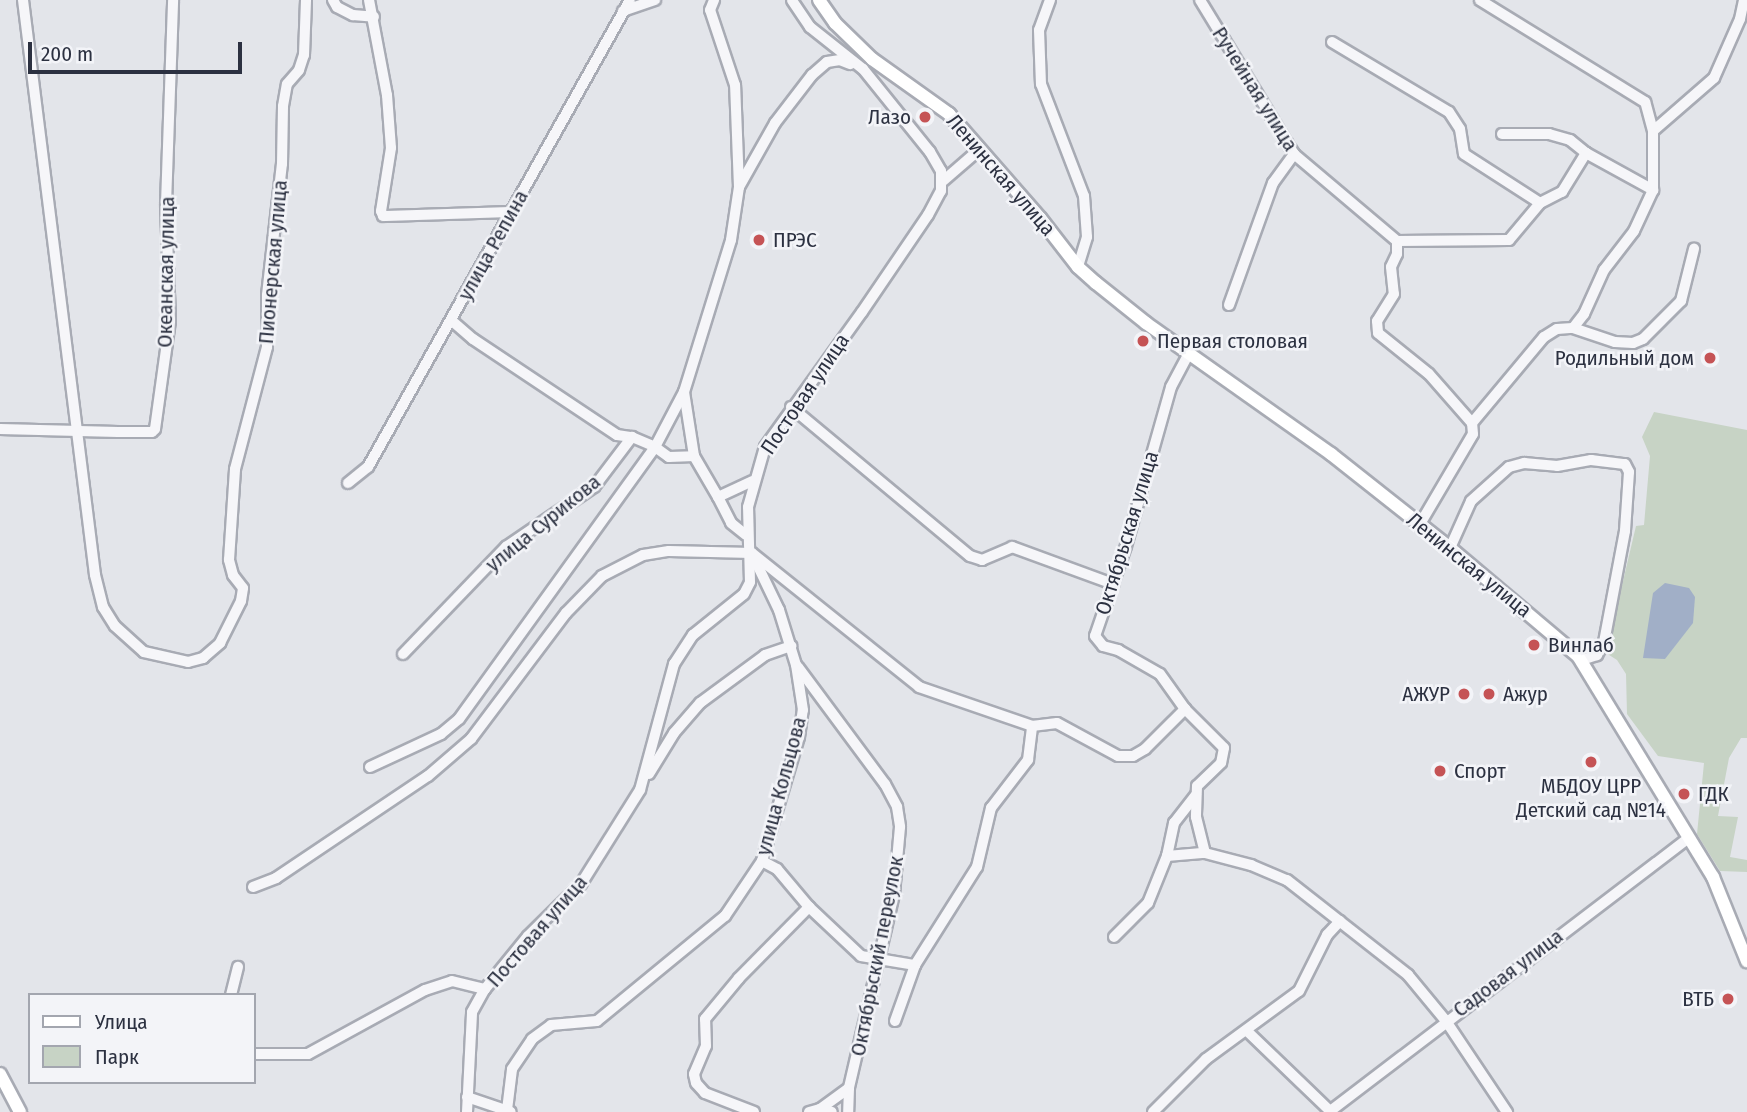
<!DOCTYPE html>
<html>
<head>
<meta charset="utf-8">
<style>
  body { margin:0 }
  #map { position:relative; width:1747px; height:1112px; overflow:hidden; background:#e3e5ea; font-family:"Fira Sans Condensed",sans-serif }
  div>[style] { position:absolute }
  [style*='--x'] { left:calc(var(--x)*1px); top:calc(var(--y)*1px); width:calc(var(--w)*1px); rotate:calc(var(--a)*1deg) }
  .green>* { inset:0; background:#c7d3c5 }
  .water>* { inset:0; background:#a1afc7 }
  .roads { filter:drop-shadow(2px 0 #a8abb4) drop-shadow(-2px 0 #a8abb4) drop-shadow(0 2px #a8abb4) drop-shadow(0 -2px #a8abb4) }
  .minor>* { height:10px; margin:-5px; padding:0 5px; transform-origin:5px; border-radius:5px; background:#f6f6f9 }
  .major>* { height:12px; margin:-6px; padding:0 6px; transform-origin:6px; border-radius:6px; background:#fff }
  .dots>* { width:19px; height:19px; translate:-50% -50%; box-sizing:border-box; border:4px solid #f3f4f8; border-radius:50% }
  span { translate:-50% -50%; white-space:nowrap; text-align:center; line-height:1.15; -webkit-text-stroke:5px #f3f4f8; paint-order:stroke }
  .street-label { font-size:21px; color:#2c3141 }
  .poi-label { font-size:21px; color:#2c3141 }
  .right { translate:-100% -50%; text-align:right }
  .left { translate:0 -50%; text-align:left }
  .legend { position:absolute; left:28px; top:993px; width:228px; height:91px; box-sizing:border-box; background:#f3f4f8; border:2px solid #a3a6af; margin:0; padding:9px 12px; list-style:none; font-size:21px; color:#2c3141 }
  .legend li { display:flex; align-items:center; gap:14px; height:35px }
  .legend b { width:35px; border:2px solid #a3a6af }
  .scale { position:absolute; left:28px; top:42px; width:214px; height:32px; box-sizing:border-box; border:4px solid #2c3141; border-top:0; padding-left:9px; font-size:21px; line-height:24px; white-space:nowrap; color:#2c3141; -webkit-text-stroke:5px #f3f4f8; paint-order:stroke }
</style>
</head>
<body>
<div id="map">
  <div class="green">
    <i style="clip-path:polygon(1654px 412px,1747px 430px,1747px 738px,1741px 738px,1729px 758px,1718px 816px,1738px 817px,1730px 857px,1747px 860px,1747px 872px,1720px 871px,1697px 834px,1704px 763px,1658px 756px,1627px 714px,1626px 674px,1617px 660px,1606px 653px,1636px 526px,1644px 525px,1650px 456px,1642px 437px)"></i>
  </div>
  <div class="water">
    <i style="clip-path:polygon(1665px 583px,1689px 588px,1695px 597px,1693px 623px,1665px 659px,1643px 658px,1653px 593px)"></i>
  </div>
  <div class="roads">
    <div class="minor">
      <i style="--x:23;--y:0;--w:579;--a:82.86"></i>
      <i style="--x:95;--y:575;--w:33;--a:76"></i>
      <i style="--x:103;--y:607;--w:22;--a:58"></i>
      <i style="--x:115;--y:626;--w:39;--a:42"></i>
      <i style="--x:144;--y:652;--w:45;--a:12.8"></i>
      <i style="--x:188;--y:662;--w:16;--a:-15"></i>
      <i style="--x:203;--y:658;--w:23;--a:-41"></i>
      <i style="--x:220;--y:643;--w:47;--a:-63.4"></i>
      <i style="--x:241;--y:601;--w:13;--a:-81"></i>
      <i style="--x:243;--y:588;--w:16;--a:-128"></i>
      <i style="--x:233;--y:575;--w:16;--a:-105"></i>
      <i style="--x:229;--y:560;--w:91;--a:-86.2"></i>
      <i style="--x:235;--y:469;--w:126;--a:-75.3"></i>
      <i style="--x:267;--y:347;--w:52;--a:-90"></i>
      <i style="--x:267;--y:295;--w:132;--a:-83.5"></i>
      <i style="--x:282;--y:164;--w:58;--a:-89"></i>
      <i style="--x:283;--y:106;--w:22;--a:-80"></i>
      <i style="--x:287;--y:84;--w:18;--a:-49"></i>
      <i style="--x:299;--y:70;--w:16;--a:-72"></i>
      <i style="--x:304;--y:55;--w:55;--a:-87.9"></i>
      <i style="--x:333;--y:0;--w:8;--a:60"></i>
      <i style="--x:337;--y:7;--w:18;--a:27"></i>
      <i style="--x:353;--y:15;--w:21;--a:5"></i>
      <i style="--x:369;--y:0;--w:97;--a:79.3"></i>
      <i style="--x:387;--y:95;--w:53;--a:85.7"></i>
      <i style="--x:391;--y:148;--w:64;--a:99"></i>
      <i style="--x:381;--y:211;--w:5;--a:68"></i>
      <i style="--x:383;--y:216;--w:130;--a:-1.8"></i>
      <i style="--x:1050;--y:0;--w:32;--a:110"></i>
      <i style="--x:1039;--y:30;--w:54;--a:87.9"></i>
      <i style="--x:1041;--y:84;--w:120;--a:69"></i>
      <i style="--x:1084;--y:196;--w:41;--a:85.8"></i>
      <i style="--x:1087;--y:237;--w:31;--a:107"></i>
      <i style="--x:1200;--y:0;--w:180;--a:58.6"></i>
      <i style="--x:1294;--y:154;--w:135;--a:40.2"></i>
      <i style="--x:1397;--y:241;--w:13;--a:90"></i>
      <i style="--x:1397;--y:254;--w:14;--a:115"></i>
      <i style="--x:1391;--y:267;--w:27;--a:84"></i>
      <i style="--x:1394;--y:294;--w:32;--a:122"></i>
      <i style="--x:1377;--y:321;--w:12;--a:85"></i>
      <i style="--x:1378;--y:333;--w:65;--a:38.8"></i>
      <i style="--x:1429;--y:374;--w:65;--a:48.7"></i>
      <i style="--x:623;--y:11;--w:34;--a:-19"></i>
      <i style="--x:1332;--y:42;--w:136;--a:30.9"></i>
      <i style="--x:1449;--y:112;--w:20;--a:57"></i>
      <i style="--x:1460;--y:129;--w:25;--a:81"></i>
      <i style="--x:1464;--y:154;--w:90;--a:32.8"></i>
      <i style="--x:1653;--y:131;--w:81;--a:-41"></i>
      <i style="--x:1714;--y:78;--w:64;--a:-66.2"></i>
      <i style="--x:1740;--y:19;--w:19;--a:-78"></i>
      <i style="--x:1502;--y:134;--w:47;--a:0"></i>
      <i style="--x:1549;--y:134;--w:22;--a:16"></i>
      <i style="--x:1570;--y:140;--w:21;--a:39"></i>
      <i style="--x:943;--y:181;--w:49;--a:-40.9"></i>
      <i style="--x:739;--y:187;--w:73;--a:-60.6"></i>
      <i style="--x:775;--y:123;--w:61;--a:-52.4"></i>
      <i style="--x:812;--y:75;--w:20;--a:-41"></i>
      <i style="--x:827;--y:62;--w:13;--a:-9"></i>
      <i style="--x:840;--y:60;--w:11;--a:22"></i>
      <i style="--x:1397;--y:241;--w:112;--a:-0.5"></i>
      <i style="--x:1509;--y:240;--w:48;--a:-50"></i>
      <i style="--x:1540;--y:203;--w:25;--a:-27"></i>
      <i style="--x:1562;--y:192;--w:46;--a:-58.4"></i>
      <i style="--x:1586;--y:153;--w:77;--a:28.9"></i>
      <i style="--x:1229;--y:305;--w:130;--a:-70.2"></i>
      <i style="--x:1273;--y:183;--w:36;--a:-54"></i>
      <i style="--x:451;--y:320;--w:29;--a:41"></i>
      <i style="--x:473;--y:339;--w:173;--a:33.7"></i>
      <i style="--x:617;--y:435;--w:15;--a:8"></i>
      <i style="--x:1573;--y:328;--w:44;--a:18.4"></i>
      <i style="--x:1615;--y:342;--w:18;--a:3"></i>
      <i style="--x:1633;--y:343;--w:11;--a:-22"></i>
      <i style="--x:1643;--y:339;--w:54;--a:-45"></i>
      <i style="--x:1681;--y:301;--w:54;--a:-76"></i>
      <i style="--x:1189;--y:353;--w:38;--a:118"></i>
      <i style="--x:1171;--y:387;--w:165;--a:105.8"></i>
      <i style="--x:1126;--y:546;--w:95;--a:109"></i>
      <i style="--x:1095;--y:636;--w:13;--a:51"></i>
      <i style="--x:1103;--y:646;--w:16;--a:15"></i>
      <i style="--x:1118;--y:650;--w:48;--a:29.7"></i>
      <i style="--x:1160;--y:674;--w:43;--a:54.5"></i>
      <i style="--x:1185;--y:709;--w:55;--a:45"></i>
      <i style="--x:1224;--y:748;--w:15;--a:101"></i>
      <i style="--x:1221;--y:763;--w:33;--a:136"></i>
      <i style="--x:1197;--y:786;--w:31;--a:92"></i>
      <i style="--x:1196;--y:817;--w:37;--a:76"></i>
      <i style="--x:684;--y:392;--w:159;--a:-72.8"></i>
      <i style="--x:731;--y:240;--w:54;--a:-81.4"></i>
      <i style="--x:739;--y:187;--w:102;--a:-92.2"></i>
      <i style="--x:735;--y:85;--w:79;--a:-108.4"></i>
      <i style="--x:710;--y:10;--w:11;--a:-68"></i>
      <i style="--x:791;--y:407;--w:233;--a:39.8"></i>
      <i style="--x:970;--y:556;--w:13;--a:18"></i>
      <i style="--x:982;--y:560;--w:33;--a:-23"></i>
      <i style="--x:1012;--y:547;--w:108;--a:20.1"></i>
      <i style="--x:0;--y:429;--w:118;--a:1.5"></i>
      <i style="--x:118;--y:432;--w:34;--a:0"></i>
      <i style="--x:152;--y:432;--w:4;--a:-45"></i>
      <i style="--x:155;--y:429;--w:109;--a:-82.1"></i>
      <i style="--x:170;--y:321;--w:117;--a:-92"></i>
      <i style="--x:166;--y:204;--w:204;--a:-88"></i>
      <i style="--x:348;--y:483;--w:26;--a:-39"></i>
      <i style="--x:368;--y:467;--w:535;--a:-60.71"></i>
      <i style="--x:718;--y:497;--w:29;--a:63"></i>
      <i style="--x:731;--y:523;--w:19;--a:39"></i>
      <i style="--x:1420;--y:524;--w:104;--a:-59.5"></i>
      <i style="--x:1473;--y:434;--w:11;--a:-95"></i>
      <i style="--x:1472;--y:423;--w:112;--a:-50.1"></i>
      <i style="--x:1544;--y:337;--w:15;--a:-32"></i>
      <i style="--x:1557;--y:329;--w:16;--a:-4"></i>
      <i style="--x:1573;--y:328;--w:18;--a:-52"></i>
      <i style="--x:1584;--y:314;--w:48;--a:-65.6"></i>
      <i style="--x:1604;--y:270;--w:49;--a:-52.4"></i>
      <i style="--x:1634;--y:231;--w:45;--a:-65.1"></i>
      <i style="--x:1653;--y:190;--w:59;--a:-90"></i>
      <i style="--x:1653;--y:131;--w:30;--a:-105"></i>
      <i style="--x:1645;--y:102;--w:194;--a:-148.3"></i>
      <i style="--x:1450;--y:548;--w:51;--a:-65.9"></i>
      <i style="--x:1471;--y:501;--w:51;--a:-41.8"></i>
      <i style="--x:1509;--y:467;--w:16;--a:-15"></i>
      <i style="--x:1524;--y:463;--w:33;--a:5"></i>
      <i style="--x:1557;--y:466;--w:35;--a:-10"></i>
      <i style="--x:1591;--y:460;--w:34;--a:7"></i>
      <i style="--x:1625;--y:464;--w:9;--a:63"></i>
      <i style="--x:1629;--y:472;--w:59;--a:93.9"></i>
      <i style="--x:1625;--y:531;--w:113;--a:100.7"></i>
      <i style="--x:1604;--y:642;--w:15;--a:118"></i>
      <i style="--x:1597;--y:655;--w:16;--a:162"></i>
      <i style="--x:403;--y:654;--w:149;--a:-46.1"></i>
      <i style="--x:506;--y:547;--w:107;--a:-34.3"></i>
      <i style="--x:594;--y:487;--w:63;--a:-52.8"></i>
      <i style="--x:632;--y:437;--w:25;--a:23"></i>
      <i style="--x:655;--y:447;--w:62;--a:-62.2"></i>
      <i style="--x:684;--y:392;--w:65;--a:81.1"></i>
      <i style="--x:798;--y:667;--w:146;--a:53.4"></i>
      <i style="--x:885;--y:784;--w:26;--a:62"></i>
      <i style="--x:897;--y:807;--w:20;--a:81"></i>
      <i style="--x:900;--y:827;--w:67;--a:95.1"></i>
      <i style="--x:894;--y:894;--w:199;--a:103.1"></i>
      <i style="--x:849;--y:1088;--w:24;--a:92"></i>
      <i style="--x:370;--y:767;--w:78;--a:-24.9"></i>
      <i style="--x:441;--y:734;--w:23;--a:-40"></i>
      <i style="--x:459;--y:719;--w:335;--a:-54.2"></i>
      <i style="--x:655;--y:447;--w:17;--a:36"></i>
      <i style="--x:669;--y:457;--w:25;--a:-2"></i>
      <i style="--x:694;--y:456;--w:48;--a:59.7"></i>
      <i style="--x:718;--y:497;--w:38;--a:-25"></i>
      <i style="--x:649;--y:774;--w:48;--a:-58.6"></i>
      <i style="--x:674;--y:733;--w:40;--a:-49"></i>
      <i style="--x:700;--y:703;--w:81;--a:-36.4"></i>
      <i style="--x:765;--y:655;--w:28;--a:-19"></i>
      <i style="--x:1167;--y:856;--w:34;--a:-78"></i>
      <i style="--x:1174;--y:823;--w:36;--a:-52"></i>
      <i style="--x:762;--y:861;--w:17;--a:28"></i>
      <i style="--x:777;--y:869;--w:50;--a:49.9"></i>
      <i style="--x:809;--y:907;--w:71;--a:43.3"></i>
      <i style="--x:861;--y:956;--w:55;--a:9.5"></i>
      <i style="--x:253;--y:887;--w:25;--a:-21"></i>
      <i style="--x:276;--y:878;--w:183;--a:-33.9"></i>
      <i style="--x:428;--y:776;--w:57;--a:-40.7"></i>
      <i style="--x:471;--y:739;--w:158;--a:-53"></i>
      <i style="--x:566;--y:613;--w:52;--a:-45.8"></i>
      <i style="--x:602;--y:576;--w:46;--a:-27.1"></i>
      <i style="--x:643;--y:555;--w:26;--a:-9"></i>
      <i style="--x:669;--y:551;--w:83;--a:1.4"></i>
      <i style="--x:752;--y:553;--w:214;--a:38.7"></i>
      <i style="--x:919;--y:687;--w:120;--a:19"></i>
      <i style="--x:1032;--y:726;--w:25;--a:-7"></i>
      <i style="--x:1057;--y:723;--w:69;--a:28.4"></i>
      <i style="--x:1118;--y:756;--w:15;--a:0"></i>
      <i style="--x:1133;--y:756;--w:14;--a:-30"></i>
      <i style="--x:1145;--y:749;--w:57;--a:-45"></i>
      <i style="--x:1114;--y:937;--w:48;--a:-45"></i>
      <i style="--x:1148;--y:903;--w:51;--a:-68"></i>
      <i style="--x:1167;--y:856;--w:38;--a:-5"></i>
      <i style="--x:1205;--y:853;--w:48;--a:14.6"></i>
      <i style="--x:1251;--y:865;--w:39;--a:23"></i>
      <i style="--x:1287;--y:880;--w:154;--a:38.1"></i>
      <i style="--x:1408;--y:975;--w:60;--a:50.4"></i>
      <i style="--x:1446;--y:1021;--w:110;--a:56.2"></i>
      <i style="--x:231;--y:995;--w:29;--a:-76"></i>
      <i style="--x:895;--y:1021;--w:59;--a:-70.3"></i>
      <i style="--x:915;--y:965;--w:116;--a:-57.7"></i>
      <i style="--x:977;--y:867;--w:61;--a:-76.7"></i>
      <i style="--x:991;--y:808;--w:61;--a:-52.4"></i>
      <i style="--x:1028;--y:760;--w:34;--a:-83"></i>
      <i style="--x:1247;--y:1031;--w:115;--a:43.9"></i>
      <i style="--x:254;--y:1054;--w:54;--a:0"></i>
      <i style="--x:308;--y:1054;--w:133;--a:-28.7"></i>
      <i style="--x:425;--y:990;--w:28;--a:-18"></i>
      <i style="--x:452;--y:981;--w:34;--a:14"></i>
      <i style="--x:467;--y:1097;--w:46;--a:18.8"></i>
      <i style="--x:820;--y:1109;--w:36;--a:-36"></i>
      <i style="--x:507;--y:1110;--w:41;--a:-83"></i>
      <i style="--x:512;--y:1069;--w:36;--a:-56"></i>
      <i style="--x:532;--y:1039;--w:24;--a:-36"></i>
      <i style="--x:551;--y:1025;--w:46;--a:-5"></i>
      <i style="--x:597;--y:1021;--w:166;--a:-39.4"></i>
      <i style="--x:725;--y:916;--w:66;--a:-56.1"></i>
      <i style="--x:762;--y:861;--w:129;--a:-73.4"></i>
      <i style="--x:799;--y:737;--w:27;--a:-82"></i>
      <i style="--x:803;--y:710;--w:46;--a:-98.8"></i>
      <i style="--x:796;--y:665;--w:58;--a:-107.2"></i>
      <i style="--x:779;--y:610;--w:60;--a:-115.7"></i>
      <i style="--x:467;--y:1112;--w:100;--a:-87.1"></i>
      <i style="--x:472;--y:1012;--w:26;--a:-61"></i>
      <i style="--x:485;--y:989;--w:68;--a:-50.9"></i>
      <i style="--x:528;--y:936;--w:74;--a:-44.5"></i>
      <i style="--x:581;--y:884;--w:111;--a:-57.9"></i>
      <i style="--x:640;--y:790;--w:131;--a:-74.9"></i>
      <i style="--x:674;--y:664;--w:35;--a:-57"></i>
      <i style="--x:693;--y:635;--w:65;--a:-38.8"></i>
      <i style="--x:744;--y:594;--w:13;--a:-63"></i>
      <i style="--x:750;--y:582;--w:75;--a:-91.5"></i>
      <i style="--x:748;--y:507;--w:62;--a:-74.2"></i>
      <i style="--x:765;--y:447;--w:166;--a:-54.3"></i>
      <i style="--x:862;--y:312;--w:117;--a:-55.8"></i>
      <i style="--x:928;--y:215;--w:27;--a:-62"></i>
      <i style="--x:941;--y:191;--w:20;--a:-90"></i>
      <i style="--x:941;--y:171;--w:22;--a:-120"></i>
      <i style="--x:930;--y:152;--w:107;--a:-128.9"></i>
      <i style="--x:863;--y:69;--w:68;--a:-141.6"></i>
      <i style="--x:810;--y:27;--w:32;--a:-124"></i>
      <i style="--x:754;--y:1112;--w:53;--a:-158.8"></i>
      <i style="--x:705;--y:1093;--w:13;--a:-132"></i>
      <i style="--x:696;--y:1083;--w:9;--a:-103"></i>
      <i style="--x:694;--y:1074;--w:30;--a:-67"></i>
      <i style="--x:706;--y:1046;--w:27;--a:-92"></i>
      <i style="--x:705;--y:1019;--w:53;--a:-50.3"></i>
      <i style="--x:739;--y:978;--w:100;--a:-45.4"></i>
      <i style="--x:809;--y:1112;--w:11;--a:-15"></i>
      <i style="--x:820;--y:1109;--w:12;--a:14"></i>
      <i style="--x:1153;--y:1112;--w:75;--a:-45"></i>
      <i style="--x:1206;--y:1059;--w:115;--a:-36.2"></i>
      <i style="--x:1299;--y:991;--w:63;--a:-63.4"></i>
      <i style="--x:1327;--y:935;--w:19;--a:-47"></i>
      <i style="--x:1329;--y:1112;--w:452;--a:-37.3"></i>
    </div>
    <div class="major">
      <i style="--x:819;--y:0;--w:28;--a:55"></i>
      <i style="--x:835;--y:23;--w:52;--a:44.2"></i>
      <i style="--x:872;--y:59;--w:95;--a:35.5"></i>
      <i style="--x:949;--y:114;--w:138;--a:48.8"></i>
      <i style="--x:1040;--y:218;--w:62;--a:52.2"></i>
      <i style="--x:1078;--y:267;--w:24;--a:42"></i>
      <i style="--x:1096;--y:283;--w:64;--a:38.7"></i>
      <i style="--x:1146;--y:323;--w:227;--a:35.3"></i>
      <i style="--x:1331;--y:454;--w:152;--a:38.3"></i>
      <i style="--x:1450;--y:548;--w:167;--a:40.2"></i>
      <i style="--x:1578;--y:656;--w:259;--a:58.6"></i>
      <i style="--x:1713;--y:877;--w:91;--a:68"></i>
      <i style="--x:0;--y:1074;--w:43;--a:62.2"></i>
    </div>
  </div>
  <div class="dots">
    <i style="left:925px;top:117px;background:#c55355"></i>
    <i style="left:759px;top:240px;background:#c55355"></i>
    <i style="left:1143px;top:341px;background:#c55355"></i>
    <i style="left:1710px;top:358px;background:#c55355"></i>
    <i style="left:1534px;top:645px;background:#c55355"></i>
    <i style="left:1464px;top:694px;background:#c55355"></i>
    <i style="left:1489px;top:694px;background:#c55355"></i>
    <i style="left:1591px;top:762px;background:#c55355"></i>
    <i style="left:1440px;top:771px;background:#c55355"></i>
    <i style="left:1684px;top:794px;background:#c55355"></i>
    <i style="left:1728px;top:999px;background:#c55355"></i>
  </div>
  <div class="street-label">
    <span style="left:1255px;top:89px;rotate:58deg">Ручейная улица</span>
    <span style="left:1001px;top:175px;rotate:49deg">Ленинская улица</span>
    <span style="left:493px;top:245px;rotate:-61deg">улица Репина</span>
    <span style="left:273px;top:262px;rotate:-85deg">Пионерская улица</span>
    <span style="left:166px;top:272px;rotate:-89deg">Океанская улица</span>
    <span style="left:805px;top:394px;rotate:-56deg">Постовая улица</span>
    <span style="left:543px;top:523px;rotate:-39deg">улица Сурикова</span>
    <span style="left:1127px;top:533px;rotate:-73deg">Октябрьская улица</span>
    <span style="left:1469px;top:565px;rotate:39deg">Ленинская улица</span>
    <span style="left:781px;top:786px;rotate:-75deg">улица Кольцова</span>
    <span style="left:537px;top:931px;rotate:-49deg">Постовая улица</span>
    <span style="left:877px;top:956px;rotate:-79deg">Октябрьский переулок</span>
    <span style="left:1508px;top:973px;rotate:-37deg">Садовая улица</span>
  </div>
  <div class="poi-label">
    <span class="right" style="left:911px;top:117px">Лазо</span>
    <span class="left" style="left:773px;top:240px">ПРЭС</span>
    <span class="left" style="left:1157px;top:341px">Первая столовая</span>
    <span class="right" style="left:1694px;top:358px">Родильный дом</span>
    <span class="left" style="left:1548px;top:645px">Винлаб</span>
    <span class="right" style="left:1450px;top:694px">АЖУР</span>
    <span class="left" style="left:1503px;top:694px">Ажур</span>
    <span class="left" style="left:1454px;top:771px">Спорт</span>
    <span style="left:1591px;top:798px">МБДОУ ЦРР<br>Детский сад №14</span>
    <span class="left" style="left:1698px;top:794px">ГДК</span>
    <span class="right" style="left:1714px;top:999px">ВТБ</span>
  </div>
  <ul class="legend">
  <li><b style="height:9px;background:#fff"></b>Улица</li>
  <li><b style="height:19px;background:#c7d3c5"></b>Парк</li>
  </ul>
  <div class="scale">200 m</div>
</div>
</body>
</html>
